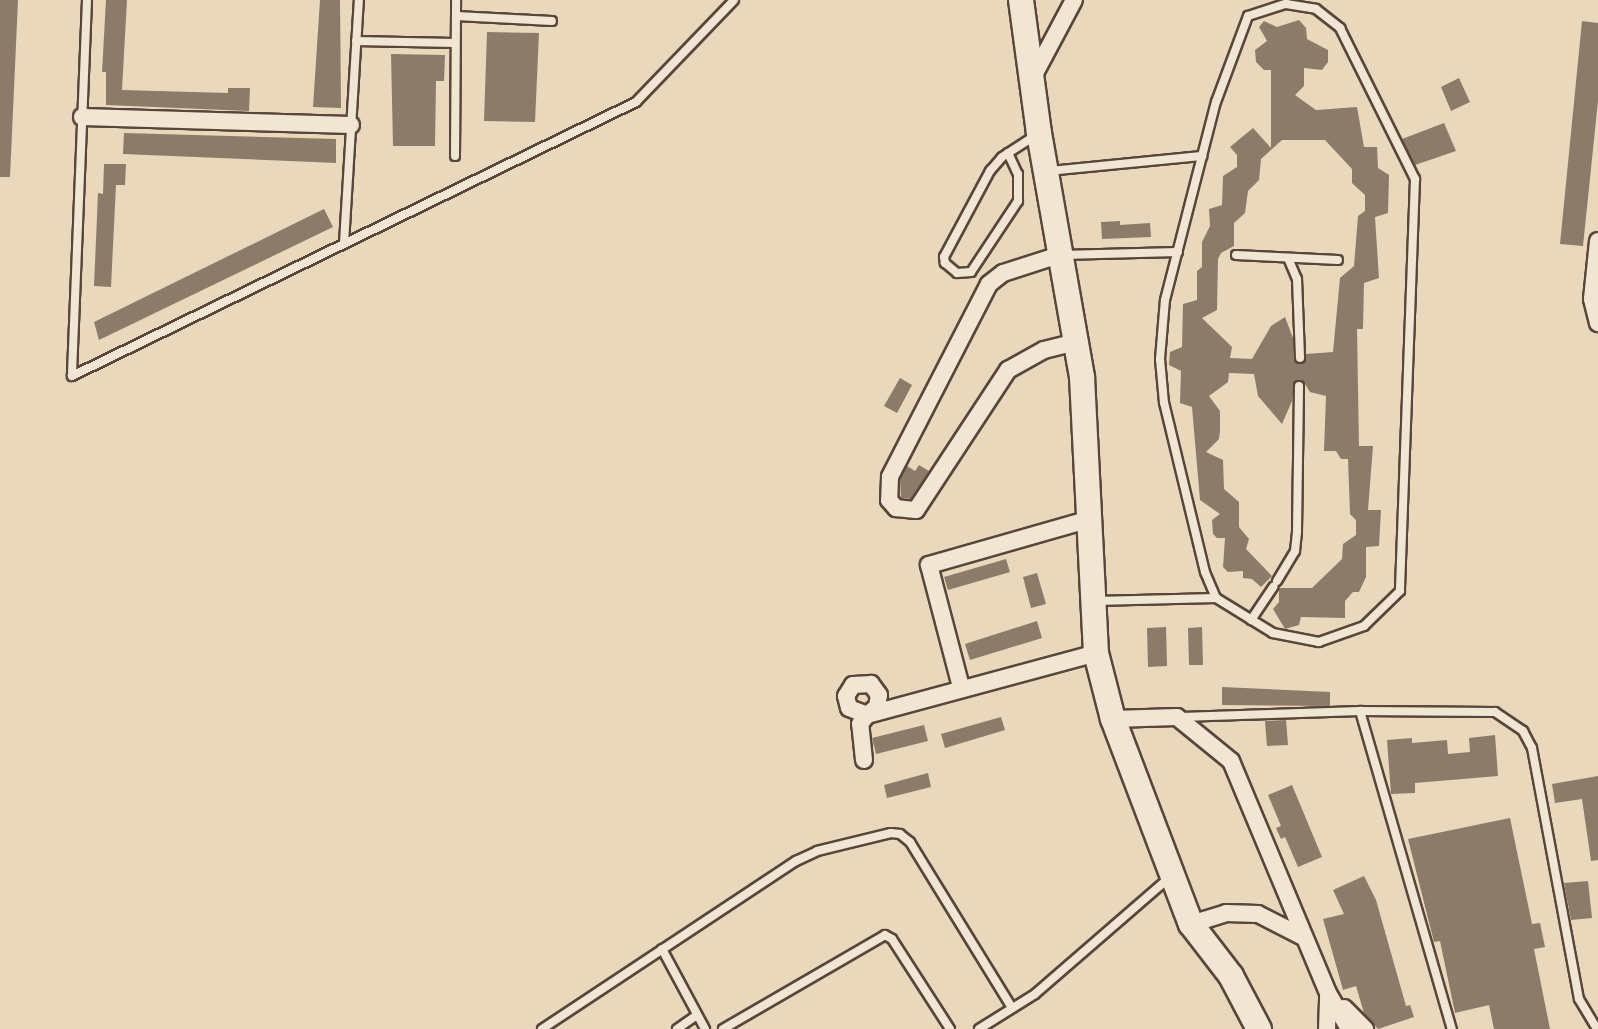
<!DOCTYPE html>
<html>
<head>
<meta charset="utf-8">
<style>
  body { margin:0 }
  #map { position:relative; width:1598px; height:1029px; overflow:hidden; background:#e9d8bc; font-family:Vollkorn,serif }
  div>[style] { position:absolute }
  [style*='--x'] { left:calc(var(--x)*1px); top:calc(var(--y)*1px); width:calc(var(--w)*1px); rotate:calc(var(--a)*1deg) }
  .building>* { inset:0; background:#8c7b69 }
  .roads { filter:drop-shadow(2px 0 #58463a) drop-shadow(-2px 0 #58463a) drop-shadow(0 2px #58463a) drop-shadow(0 -2px #58463a) }
  .lane>* { height:8px; margin:-4px; padding:0 4px; transform-origin:4px; border-radius:4px; background:#f1e6d3 }
  .street>* { height:16px; margin:-8px; padding:0 8px; transform-origin:8px; border-radius:8px; background:#f1e6d3 }
  .secondary>* { height:24px; margin:-12px; padding:0 12px; transform-origin:12px; border-radius:12px; background:#f1e6d3 }
  span { translate:-50% -50%; white-space:nowrap; text-align:center; line-height:1.15; -webkit-text-stroke:4.5px #f1e6d3; paint-order:stroke }
</style>
</head>
<body>
<div id="map">
  <div class="building">
    <i style="clip-path:polygon(0 0,18px 0,10px 177px,0 177px)"></i>
    <i style="clip-path:polygon(106px 0,127px 0,122px 90px,228px 93px,228px 88px,250px 88px,249px 111px,106px 105px,106px 72px,102px 72px)"></i>
    <i style="clip-path:polygon(320px 0,340px 0,341px 108px,313px 107px)"></i>
    <i style="clip-path:polygon(evenodd,1299px 20px,1306px 28px,1307px 39px,1328px 50px,1328px 62px,1322px 70px,1304px 68px,1304px 86px,1295px 95px,1316px 110px,1357px 107px,1364px 147px,1377px 147px,1378px 168px,1389px 175px,1388px 213px,1375px 217px,1379px 278px,1364px 283px,1363px 329px,1357px 329px,1359px 446px,1373px 446px,1368px 510px,1381px 510px,1379px 546px,1366px 547px,1366px 577px,1359px 592px,1353px 592px,1345px 601px,1345px 618px,1301px 617px,1299px 625px,1285px 629px,1273px 609px,1279px 602px,1279px 588px,1312px 588px,1342px 559px,1343px 544px,1356px 535px,1356px 520px,1350px 514px,1348px 459px,1341px 459px,1336px 451px,1324px 451px,1326px 396px,1310px 392px,1303px 381px,1295px 381px,1292px 401px,1282px 424px,1258px 396px,1254px 374px,1229px 373px,1228px 382px,1209px 396px,1220px 411px,1220px 431px,1219px 439px,1206px 452px,1223px 460px,1224px 489px,1239px 502px,1239px 527px,1249px 539px,1246px 549px,1272px 576px,1261px 587px,1252px 579px,1243px 578px,1243px 571px,1228px 572px,1223px 567px,1225px 538px,1217px 538px,1213px 534px,1212px 520px,1220px 514px,1200px 500px,1192px 407px,1180px 403px,1181px 371px,1169px 365px,1170px 352px,1182px 347px,1183px 304px,1197px 300px,1197px 271px,1202px 267px,1202px 242px,1210px 226px,1209px 209px,1222px 205px,1223px 176px,1237px 167px,1237px 155px,1230px 147px,1253px 128px,1271px 148px,1271px 70px,1264px 70px,1256px 62px,1255px 50px,1267px 41px,1259px 27px,1264px 21px,1277px 27px,1299px 20px,1282px 140px,1325px 140px,1352px 169px,1352px 183px,1365px 195px,1365px 211px,1358px 216px,1354px 266px,1340px 278px,1333px 352px,1306px 354px,1301px 364px,1294px 361px,1293px 338px,1285px 317px,1271px 326px,1252px 359px,1230px 358px,1232px 347px,1202px 318px,1217px 310px,1218px 259px,1221px 253px,1234px 246px,1234px 223px,1245px 213px,1248px 191px,1259px 180px,1261px 159px,1282px 140px)"></i>
    <i style="clip-path:polygon(1582px 21px,1598px 23px,1598px 101px,1583px 246px,1560px 244px)"></i>
    <i style="clip-path:polygon(487px 32px,539px 33px,535px 122px,484px 121px)"></i>
    <i style="clip-path:polygon(391px 54px,445px 55px,444px 81px,436px 81px,435px 146px,393px 146px)"></i>
    <i style="clip-path:polygon(1459px 78px,1470px 102px,1451px 111px,1441px 87px)"></i>
    <i style="clip-path:polygon(1444px 123px,1456px 151px,1415px 165px,1402px 139px)"></i>
    <i style="clip-path:polygon(124px 133px,336px 139px,336px 163px,123px 154px)"></i>
    <i style="clip-path:polygon(104px 164px,126px 164px,125px 185px,116px 185px,111px 287px,94px 286px,98px 193px,103px 194px)"></i>
    <i style="clip-path:polygon(324px 209px,333px 227px,99px 340px,94px 322px)"></i>
    <i style="clip-path:polygon(1120px 221px,1120px 225px,1150px 223px,1151px 237px,1102px 239px,1101px 222px)"></i>
    <i style="clip-path:polygon(900px 378px,912px 385px,897px 413px,884px 406px)"></i>
    <i style="clip-path:polygon(919px 465px,929px 471px,911px 499px,901px 498px,900px 480px,907px 466px,915px 471px)"></i>
    <i style="clip-path:polygon(1006px 559px,1010px 572px,948px 590px,944px 577px)"></i>
    <i style="clip-path:polygon(1037px 573px,1046px 604px,1031px 608px,1023px 577px)"></i>
    <i style="clip-path:polygon(1037px 621px,1042px 638px,970px 660px,965px 644px)"></i>
    <i style="clip-path:polygon(1166px 627px,1167px 666px,1148px 667px,1147px 628px)"></i>
    <i style="clip-path:polygon(1202px 627px,1203px 665px,1189px 665px,1188px 628px)"></i>
    <i style="clip-path:polygon(1222px 687px,1330px 692px,1330px 706px,1222px 705px)"></i>
    <i style="clip-path:polygon(1001px 717px,1005px 730px,945px 748px,941px 734px)"></i>
    <i style="clip-path:polygon(1286px 720px,1288px 745px,1267px 746px,1265px 721px)"></i>
    <i style="clip-path:polygon(924px 725px,928px 741px,876px 754px,872px 738px)"></i>
    <i style="clip-path:polygon(1495px 735px,1498px 776px,1415px 783px,1415px 793px,1391px 794px,1387px 740px,1412px 738px,1412px 743px,1447px 740px,1448px 754px,1470px 752px,1469px 738px)"></i>
    <i style="clip-path:polygon(928px 773px,931px 787px,887px 798px,884px 785px)"></i>
    <i style="clip-path:polygon(1598px 776px,1598px 860px,1591px 861px,1582px 799px,1555px 803px,1552px 784px)"></i>
    <i style="clip-path:polygon(1292px 785px,1322px 857px,1298px 867px,1285px 837px,1281px 839px,1276px 828px,1281px 826px,1268px 795px)"></i>
    <i style="clip-path:polygon(1510px 818px,1532px 924px,1540px 923px,1545px 947px,1534px 949px,1550px 1029px,1494px 1029px,1489px 1005px,1455px 1013px,1440px 941px,1434px 942px,1408px 839px)"></i>
    <i style="clip-path:polygon(1364px 876px,1376px 900px,1406px 1006px,1410px 1005px,1414px 1017px,1378px 1029px,1364px 1013px,1356px 986px,1343px 990px,1323px 919px,1344px 914px,1333px 890px)"></i>
    <i style="clip-path:polygon(1588px 881px,1592px 918px,1571px 920px,1564px 883px)"></i>
  </div>
  <div class="roads">
    <div class="lane">
      <i style="--x:87;--y:0;--w:376;--a:92.3"></i>
      <i style="--x:72;--y:376;--w:627;--a:-25.91"></i>
      <i style="--x:636;--y:102;--w:141;--a:-46.1"></i>
      <i style="--x:1286;--y:4;--w:30;--a:9"></i>
      <i style="--x:1316;--y:9;--w:31;--a:38"></i>
      <i style="--x:1340;--y:28;--w:169;--a:63.6"></i>
      <i style="--x:1415;--y:179;--w:412;--a:92.1"></i>
      <i style="--x:1400;--y:591;--w:50;--a:135.8"></i>
      <i style="--x:1364;--y:626;--w:48;--a:160.4"></i>
      <i style="--x:1319;--y:642;--w:47;--a:-168.9"></i>
      <i style="--x:1273;--y:633;--w:67;--a:-148.4"></i>
      <i style="--x:1216;--y:598;--w:28;--a:-113"></i>
      <i style="--x:1205;--y:572;--w:174;--a:-103.6"></i>
      <i style="--x:1164;--y:403;--w:44;--a:-95.2"></i>
      <i style="--x:1160;--y:359;--w:59;--a:-85.2"></i>
      <i style="--x:1165;--y:300;--w:204;--a:-75.6"></i>
      <i style="--x:1216;--y:102;--w:92;--a:-69.6"></i>
      <i style="--x:1248;--y:16;--w:40;--a:-18"></i>
      <i style="--x:456;--y:16;--w:96;--a:3"></i>
      <i style="--x:356;--y:41;--w:99;--a:1.2"></i>
      <i style="--x:1008;--y:153;--w:23;--a:65"></i>
      <i style="--x:1018;--y:174;--w:27;--a:90"></i>
      <i style="--x:1018;--y:201;--w:85;--a:123.5"></i>
      <i style="--x:971;--y:272;--w:14;--a:176"></i>
      <i style="--x:957;--y:273;--w:16;--a:-140"></i>
      <i style="--x:945;--y:263;--w:6;--a:-99"></i>
      <i style="--x:944;--y:257;--w:98;--a:-61.9"></i>
      <i style="--x:990;--y:171;--w:18;--a:-49"></i>
      <i style="--x:1002;--y:157;--w:40;--a:-32.9"></i>
      <i style="--x:455;--y:156;--w:156;--a:-89.6"></i>
      <i style="--x:1049;--y:171;--w:154;--a:-5.6"></i>
      <i style="--x:344;--y:243;--w:243;--a:-86.5"></i>
      <i style="--x:1061;--y:255;--w:117;--a:-1.5"></i>
      <i style="--x:1236;--y:255;--w:102;--a:2.8"></i>
      <i style="--x:1288;--y:258;--w:23;--a:67"></i>
      <i style="--x:1297;--y:279;--w:79;--a:87.8"></i>
      <i style="--x:1277;--y:581;--w:35;--a:-59"></i>
      <i style="--x:1295;--y:551;--w:20;--a:-84"></i>
      <i style="--x:1297;--y:531;--w:145;--a:-89.2"></i>
      <i style="--x:1095;--y:601;--w:121;--a:-1.4"></i>
      <i style="--x:1251;--y:620;--w:40;--a:-56"></i>
      <i style="--x:1360;--y:711;--w:331;--a:73.9"></i>
      <i style="--x:1181;--y:717;--w:179;--a:-1.9"></i>
      <i style="--x:1360;--y:711;--w:135;--a:0.4"></i>
      <i style="--x:1495;--y:712;--w:34;--a:34"></i>
      <i style="--x:1523;--y:731;--w:19;--a:62"></i>
      <i style="--x:1532;--y:748;--w:255;--a:79.4"></i>
      <i style="--x:1579;--y:999;--w:35;--a:59"></i>
      <i style="--x:662;--y:949;--w:91;--a:61.7"></i>
      <i style="--x:542;--y:1029;--w:305;--a:-33.5"></i>
      <i style="--x:796;--y:861;--w:23;--a:-25"></i>
      <i style="--x:817;--y:851;--w:76;--a:-13.7"></i>
      <i style="--x:891;--y:833;--w:9;--a:6"></i>
      <i style="--x:900;--y:834;--w:13;--a:39"></i>
      <i style="--x:910;--y:842;--w:195;--a:58.4"></i>
      <i style="--x:677;--y:1029;--w:24;--a:-35"></i>
      <i style="--x:723;--y:1029;--w:187;--a:-30.1"></i>
      <i style="--x:885;--y:935;--w:8;--a:30"></i>
      <i style="--x:892;--y:939;--w:107;--a:57.2"></i>
      <i style="--x:979;--y:1029;--w:66;--a:-32"></i>
      <i style="--x:1035;--y:994;--w:179;--a:-40.9"></i>
    </div>
    <div class="street">
      <i style="--x:1033;--y:77;--w:87;--a:-62"></i>
      <i style="--x:82;--y:117;--w:269;--a:1.7"></i>
      <i style="--x:1598;--y:241;--w:58;--a:95.9"></i>
      <i style="--x:1592;--y:299;--w:25;--a:76"></i>
      <i style="--x:1059;--y:255;--w:59;--a:162.2"></i>
      <i style="--x:1003;--y:273;--w:18;--a:142"></i>
      <i style="--x:989;--y:284;--w:217;--a:117.2"></i>
      <i style="--x:890;--y:477;--w:23;--a:92"></i>
      <i style="--x:889;--y:500;--w:11;--a:49"></i>
      <i style="--x:896;--y:508;--w:20;--a:6"></i>
      <i style="--x:916;--y:510;--w:168;--a:-56.7"></i>
      <i style="--x:1008;--y:370;--w:41;--a:-29.1"></i>
      <i style="--x:1044;--y:350;--w:32;--a:-14"></i>
      <i style="--x:961;--y:687;--w:126;--a:-104.7"></i>
      <i style="--x:929;--y:565;--w:167;--a:-15.9"></i>
      <i style="--x:1113;--y:719;--w:64;--a:-1.8"></i>
      <i style="--x:1177;--y:717;--w:70;--a:39.2"></i>
      <i style="--x:1231;--y:761;--w:251;--a:67.3"></i>
      <i style="--x:1328;--y:993;--w:42;--a:59.7"></i>
      <i style="--x:864;--y:760;--w:36;--a:-96"></i>
      <i style="--x:860;--y:724;--w:11;--a:-52"></i>
      <i style="--x:867;--y:715;--w:13;--a:-39"></i>
      <i style="--x:877;--y:707;--w:12;--a:-81"></i>
      <i style="--x:879;--y:695;--w:14;--a:-126"></i>
      <i style="--x:871;--y:684;--w:18;--a:177"></i>
      <i style="--x:853;--y:685;--w:13;--a:122"></i>
      <i style="--x:846;--y:696;--w:12;--a:76"></i>
      <i style="--x:849;--y:708;--w:19;--a:21"></i>
      <i style="--x:867;--y:715;--w:237;--a:-15.1"></i>
      <i style="--x:1191;--y:924;--w:37;--a:-17"></i>
      <i style="--x:1226;--y:913;--w:32;--a:2"></i>
      <i style="--x:1258;--y:914;--w:51;--a:27.1"></i>
      <i style="--x:1344;--y:1008;--w:30;--a:45"></i>
      <i style="--x:1327;--y:1029;--w:35;--a:-88"></i>
    </div>
    <div class="secondary">
      <i style="--x:1021;--y:0;--w:134;--a:82.3"></i>
      <i style="--x:1039;--y:133;--w:248;--a:80"></i>
      <i style="--x:1082;--y:377;--w:276;--a:87.1"></i>
      <i style="--x:1096;--y:653;--w:68;--a:75.6"></i>
      <i style="--x:1113;--y:719;--w:219;--a:69.2"></i>
      <i style="--x:1191;--y:924;--w:66;--a:52.4"></i>
      <i style="--x:1231;--y:976;--w:60;--a:62.2"></i>
    </div>
  </div>
</div>
</body>
</html>
